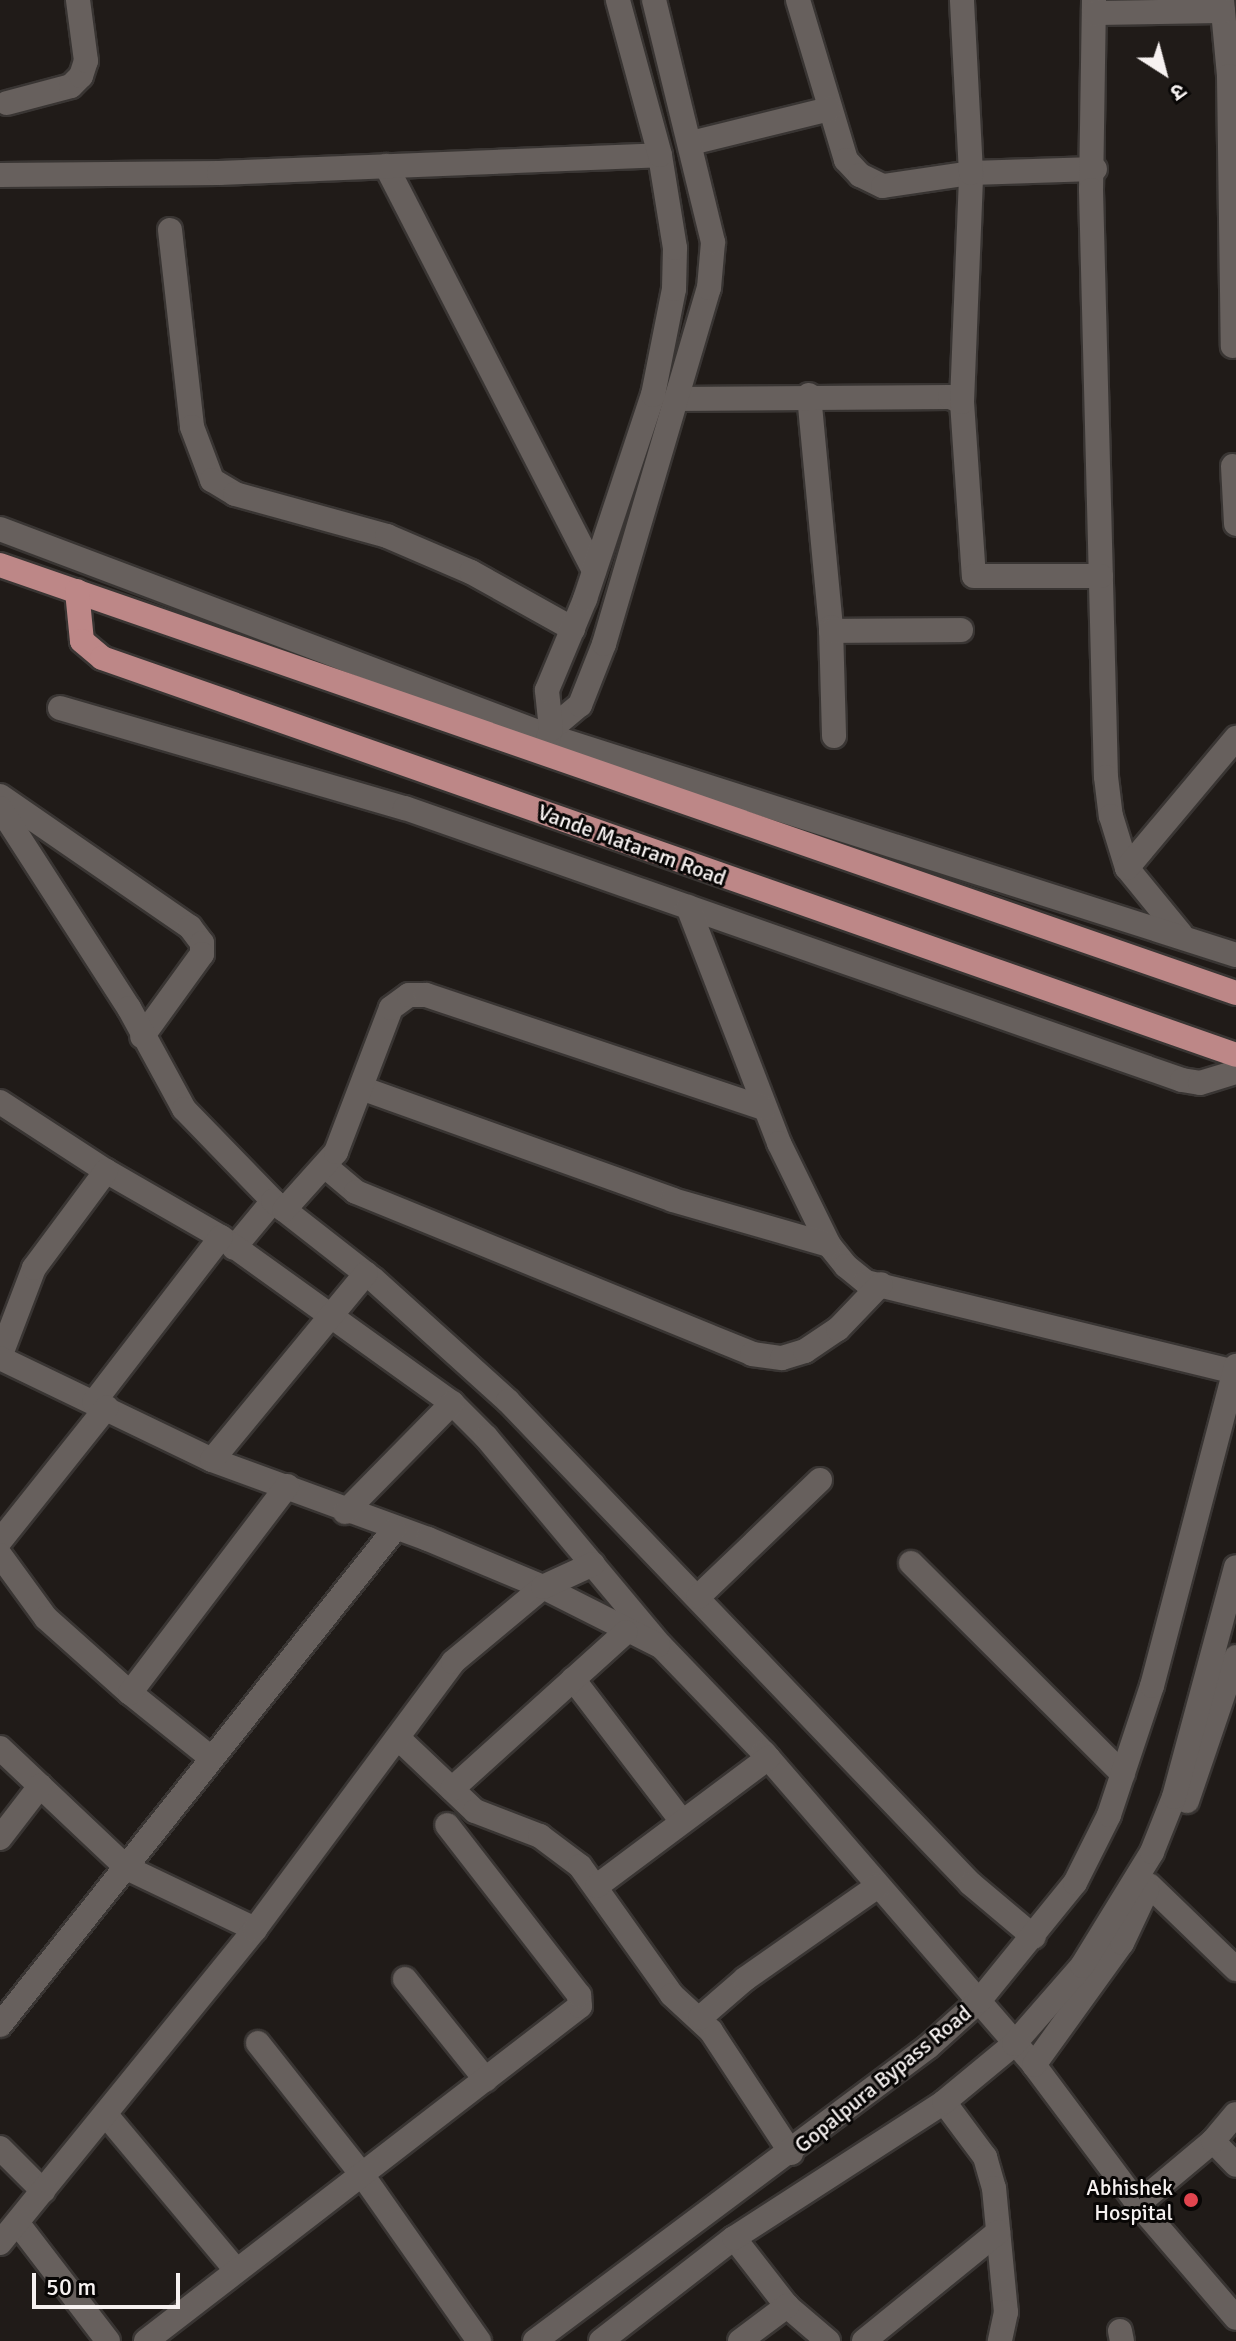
<!DOCTYPE html>
<html>
<head>
<meta charset="utf-8">
<style>
  body { margin:0 }
  #map { position:relative; width:1236px; height:2341px; overflow:hidden; background:#201b18; font-family:Signika,"Noto Sans Devanagari",sans-serif }
  div>[style] { position:absolute }
  [style*='--x'] { left:calc(var(--x)*1px); top:calc(var(--y)*1px); width:calc(var(--w)*1px); rotate:calc(var(--a)*1deg) }
  .roads { filter:drop-shadow(2px 0 #393533) drop-shadow(-2px 0 #393533) drop-shadow(0 2px #393533) drop-shadow(0 -2px #393533) }
  .minor>* { height:24px; margin:-12px; padding:0 12px; transform-origin:12px; border-radius:12px; background:#67605d }
  .major>* { height:24px; margin:-12px; padding:0 12px; transform-origin:12px; border-radius:12px; background:#bd8787 }
  .dots>* { width:22px; height:22px; translate:-50% -50%; box-sizing:border-box; border:4px solid #080605; border-radius:50% }
  span { translate:-50% -50%; white-space:nowrap; text-align:center; line-height:1.15; -webkit-text-stroke:6px #080605; paint-order:stroke }
  .street-label { font-size:22px; color:#f6f1f0 }
  .poi-label { font-size:22px; color:#f6f1f0 }
  .right { translate:-100% -50%; text-align:right }
  .north { position:absolute; left:1124px; top:32px; width:80px; height:80px; -webkit-text-stroke:6px #080605; paint-order:stroke; rotate:144deg; font-size:22px; font-weight:700; line-height:32px; text-align:center; color:#f6f1f0 }
  .north::after { content:''; display:block; margin:auto; width:28px; height:36px; background:#f6f1f0; clip-path:polygon(50% 0,100% 100%,50% 72%,0 100%) }
  .scale { position:absolute; left:32px; top:2273px; width:148px; height:36px; box-sizing:border-box; border:4px solid #f6f1f0; border-top:0; padding-left:10px; font-size:24px; line-height:28px; white-space:nowrap; color:#f6f1f0; -webkit-text-stroke:6px #080605; paint-order:stroke }
</style>
</head>
<body>
<div id="map">
  <div class="roads">
    <div class="minor">
      <i style="--x:798;--y:0;--w:167;--a:73.3"></i>
      <i style="--x:846;--y:160;--w:21;--a:47"></i>
      <i style="--x:860;--y:175;--w:25;--a:26"></i>
      <i style="--x:883;--y:186;--w:89;--a:-8.4"></i>
      <i style="--x:971;--y:173;--w:124;--a:-1.8"></i>
      <i style="--x:1094;--y:0;--w:190;--a:90.9"></i>
      <i style="--x:1091;--y:190;--w:587;--a:88.54"></i>
      <i style="--x:1106;--y:777;--w:39;--a:83"></i>
      <i style="--x:1111;--y:816;--w:54;--a:72.9"></i>
      <i style="--x:1127;--y:868;--w:85;--a:50.7"></i>
      <i style="--x:1222;--y:0;--w:76;--a:84.7"></i>
      <i style="--x:1229;--y:76;--w:270;--a:89.2"></i>
      <i style="--x:1094;--y:13;--w:129;--a:-0.9"></i>
      <i style="--x:7;--y:103;--w:66;--a:-14.9"></i>
      <i style="--x:71;--y:86;--w:14;--a:-45"></i>
      <i style="--x:81;--y:76;--w:16;--a:-72"></i>
      <i style="--x:86;--y:61;--w:62;--a:-97.5"></i>
      <i style="--x:691;--y:143;--w:142;--a:-13.8"></i>
      <i style="--x:386;--y:166;--w:455;--a:62.8"></i>
      <i style="--x:0;--y:175;--w:219;--a:-0.5"></i>
      <i style="--x:219;--y:173;--w:441;--a:-2.3"></i>
      <i style="--x:170;--y:230;--w:198;--a:83.6"></i>
      <i style="--x:192;--y:427;--w:57;--a:69.3"></i>
      <i style="--x:212;--y:480;--w:27;--a:31"></i>
      <i style="--x:235;--y:494;--w:158;--a:15.4"></i>
      <i style="--x:387;--y:536;--w:91;--a:23.2"></i>
      <i style="--x:471;--y:572;--w:117;--a:29.2"></i>
      <i style="--x:809;--y:395;--w:233;--a:84.6"></i>
      <i style="--x:831;--y:627;--w:109;--a:88.4"></i>
      <i style="--x:676;--y:399;--w:274;--a:-0.4"></i>
      <i style="--x:950;--y:397;--w:13;--a:23"></i>
      <i style="--x:962;--y:402;--w:174;--a:86.1"></i>
      <i style="--x:974;--y:576;--w:127;--a:0"></i>
      <i style="--x:962;--y:402;--w:229;--a:-87.7"></i>
      <i style="--x:971;--y:173;--w:173;--a:-93"></i>
      <i style="--x:1233;--y:466;--w:58;--a:87"></i>
      <i style="--x:0;--y:529;--w:587;--a:20.66"></i>
      <i style="--x:549;--y:736;--w:721;--a:17.68"></i>
      <i style="--x:831;--y:631;--w:130;--a:-0.4"></i>
      <i style="--x:60;--y:708;--w:359;--a:16.2"></i>
      <i style="--x:405;--y:808;--w:823;--a:19.29"></i>
      <i style="--x:1182;--y:1080;--w:18;--a:9"></i>
      <i style="--x:1200;--y:1083;--w:38;--a:-17"></i>
      <i style="--x:551;--y:729;--w:38;--a:-40"></i>
      <i style="--x:580;--y:705;--w:66;--a:-68.5"></i>
      <i style="--x:604;--y:644;--w:371;--a:-73.6"></i>
      <i style="--x:709;--y:288;--w:46;--a:-85"></i>
      <i style="--x:713;--y:242;--w:249;--a:-103.7"></i>
      <i style="--x:545;--y:749;--w:21;--a:-73"></i>
      <i style="--x:551;--y:729;--w:39;--a:-96"></i>
      <i style="--x:547;--y:690;--w:99;--a:-67.3"></i>
      <i style="--x:585;--y:599;--w:215;--a:-71.6"></i>
      <i style="--x:653;--y:395;--w:108;--a:-78.8"></i>
      <i style="--x:674;--y:289;--w:41;--a:-88.6"></i>
      <i style="--x:675;--y:248;--w:94;--a:-99.2"></i>
      <i style="--x:660;--y:155;--w:161;--a:-105.2"></i>
      <i style="--x:0;--y:796;--w:231;--a:34.6"></i>
      <i style="--x:190;--y:927;--w:20;--a:53"></i>
      <i style="--x:202;--y:943;--w:11;--a:90"></i>
      <i style="--x:202;--y:954;--w:102;--a:125.9"></i>
      <i style="--x:0;--y:808;--w:238;--a:57.2"></i>
      <i style="--x:129;--y:1008;--w:115;--a:61.4"></i>
      <i style="--x:184;--y:1109;--w:128;--a:45.9"></i>
      <i style="--x:273;--y:1201;--w:61;--a:129.7"></i>
      <i style="--x:1127;--y:868;--w:170;--a:-50"></i>
      <i style="--x:688;--y:907;--w:253;--a:68.9"></i>
      <i style="--x:779;--y:1143;--w:114;--a:63.9"></i>
      <i style="--x:829;--y:1245;--w:27;--a:51"></i>
      <i style="--x:846;--y:1266;--w:26;--a:39"></i>
      <i style="--x:866;--y:1282;--w:379;--a:13.7"></i>
      <i style="--x:361;--y:1088;--w:331;--a:19.7"></i>
      <i style="--x:673;--y:1200;--w:162;--a:16.1"></i>
      <i style="--x:0;--y:1102;--w:126;--a:33.1"></i>
      <i style="--x:106;--y:1171;--w:133;--a:29.9"></i>
      <i style="--x:221;--y:1237;--w:284;--a:35.7"></i>
      <i style="--x:452;--y:1403;--w:48;--a:45"></i>
      <i style="--x:486;--y:1437;--w:273;--a:50.1"></i>
      <i style="--x:661;--y:1646;--w:149;--a:46.1"></i>
      <i style="--x:764;--y:1753;--w:413;--a:49.1"></i>
      <i style="--x:1034;--y:2065;--w:174;--a:53.2"></i>
      <i style="--x:1138;--y:2204;--w:150;--a:49.3"></i>
      <i style="--x:325;--y:1166;--w:40;--a:40"></i>
      <i style="--x:356;--y:1192;--w:428;--a:22.2"></i>
      <i style="--x:752;--y:1354;--w:30;--a:8"></i>
      <i style="--x:782;--y:1358;--w:24;--a:-17"></i>
      <i style="--x:805;--y:1351;--w:40;--a:-34"></i>
      <i style="--x:838;--y:1329;--w:62;--a:-46.3"></i>
      <i style="--x:273;--y:1201;--w:127;--a:38"></i>
      <i style="--x:373;--y:1279;--w:182;--a:42.1"></i>
      <i style="--x:508;--y:1401;--w:669;--a:46.21"></i>
      <i style="--x:971;--y:1884;--w:82;--a:40.1"></i>
      <i style="--x:284;--y:1210;--w:78;--a:-48.1"></i>
      <i style="--x:336;--y:1152;--w:154;--a:-69.1"></i>
      <i style="--x:391;--y:1008;--w:22;--a:-36"></i>
      <i style="--x:409;--y:995;--w:17;--a:0"></i>
      <i style="--x:426;--y:995;--w:356;--a:18.5"></i>
      <i style="--x:0;--y:1357;--w:95;--a:-69.1"></i>
      <i style="--x:34;--y:1268;--w:121;--a:-53.4"></i>
      <i style="--x:0;--y:1358;--w:235;--a:25.7"></i>
      <i style="--x:212;--y:1460;--w:230;--a:20.1"></i>
      <i style="--x:428;--y:1539;--w:125;--a:22.7"></i>
      <i style="--x:543;--y:1587;--w:129;--a:26.8"></i>
      <i style="--x:94;--y:1402;--w:208;--a:-52.4"></i>
      <i style="--x:212;--y:1460;--w:242;--a:-50.5"></i>
      <i style="--x:345;--y:1512;--w:153;--a:-45.5"></i>
      <i style="--x:0;--y:1541;--w:171;--a:-51.4"></i>
      <i style="--x:0;--y:1555;--w:78;--a:53.9"></i>
      <i style="--x:46;--y:1618;--w:113;--a:41.8"></i>
      <i style="--x:911;--y:1563;--w:299;--a:44.9"></i>
      <i style="--x:698;--y:1597;--w:169;--a:-43.8"></i>
      <i style="--x:573;--y:1679;--w:176;--a:52.6"></i>
      <i style="--x:398;--y:1738;--w:106;--a:43.5"></i>
      <i style="--x:475;--y:1811;--w:70;--a:21"></i>
      <i style="--x:540;--y:1836;--w:50;--a:36.9"></i>
      <i style="--x:580;--y:1866;--w:158;--a:54.5"></i>
      <i style="--x:672;--y:1995;--w:53;--a:42.7"></i>
      <i style="--x:711;--y:2031;--w:146;--a:56.7"></i>
      <i style="--x:0;--y:1748;--w:175;--a:43.4"></i>
      <i style="--x:127;--y:1868;--w:142;--a:25.5"></i>
      <i style="--x:210;--y:1757;--w:102;--a:-141.3"></i>
      <i style="--x:130;--y:1693;--w:260;--a:-52.8"></i>
      <i style="--x:452;--y:1789;--w:234;--a:-42.1"></i>
      <i style="--x:1187;--y:1801;--w:152;--a:-71.2"></i>
      <i style="--x:0;--y:1838;--w:66;--a:-52.4"></i>
      <i style="--x:1149;--y:1885;--w:121;--a:44"></i>
      <i style="--x:597;--y:1886;--w:214;--a:-36.8"></i>
      <i style="--x:405;--y:1979;--w:129;--a:51.3"></i>
      <i style="--x:700;--y:2018;--w:60;--a:-40.9"></i>
      <i style="--x:745;--y:1979;--w:162;--a:-35"></i>
      <i style="--x:0;--y:2025;--w:633;--a:-51.48"></i>
      <i style="--x:258;--y:2043;--w:169;--a:51.7"></i>
      <i style="--x:363;--y:2176;--w:202;--a:54.9"></i>
      <i style="--x:1034;--y:2065;--w:150;--a:-54.2"></i>
      <i style="--x:1122;--y:1943;--w:59;--a:-64.7"></i>
      <i style="--x:944;--y:2102;--w:69;--a:53.3"></i>
      <i style="--x:985;--y:2157;--w:32;--a:74"></i>
      <i style="--x:994;--y:2188;--w:125;--a:84.5"></i>
      <i style="--x:1006;--y:2312;--w:30;--a:102"></i>
      <i style="--x:106;--y:2115;--w:202;--a:50"></i>
      <i style="--x:1213;--y:2141;--w:33;--a:46"></i>
      <i style="--x:0;--y:2148;--w:61;--a:45"></i>
      <i style="--x:1138;--y:2204;--w:98;--a:-40"></i>
      <i style="--x:1213;--y:2141;--w:35;--a:-50"></i>
      <i style="--x:19;--y:2225;--w:146;--a:52.5"></i>
      <i style="--x:734;--y:2238;--w:86;--a:52.1"></i>
      <i style="--x:787;--y:2306;--w:54;--a:40.5"></i>
      <i style="--x:0;--y:2243;--w:405;--a:-50.9"></i>
      <i style="--x:255;--y:1929;--w:332;--a:-53.4"></i>
      <i style="--x:453;--y:1662;--w:117;--a:-39.8"></i>
      <i style="--x:543;--y:1587;--w:55;--a:-24.7"></i>
      <i style="--x:1120;--y:2331;--w:10;--a:79"></i>
      <i style="--x:146;--y:2341;--w:548;--a:-37.66"></i>
      <i style="--x:580;--y:2006;--w:11;--a:-95"></i>
      <i style="--x:579;--y:1995;--w:215;--a:-127.8"></i>
      <i style="--x:535;--y:2341;--w:491;--a:-36.8"></i>
      <i style="--x:928;--y:2047;--w:69;--a:-42"></i>
      <i style="--x:979;--y:2001;--w:152;--a:-50.9"></i>
      <i style="--x:1075;--y:1883;--w:76;--a:-63.4"></i>
      <i style="--x:1109;--y:1815;--w:136;--a:-71.6"></i>
      <i style="--x:1152;--y:1686;--w:331;--a:-75.3"></i>
      <i style="--x:601;--y:2341;--w:168;--a:-37.8"></i>
      <i style="--x:734;--y:2238;--w:250;--a:-32.9"></i>
      <i style="--x:944;--y:2102;--w:91;--a:-39.6"></i>
      <i style="--x:1014;--y:2044;--w:103;--a:-48.9"></i>
      <i style="--x:1082;--y:1966;--w:134;--a:-58.4"></i>
      <i style="--x:1152;--y:1852;--w:59;--a:-68.2"></i>
      <i style="--x:1174;--y:1797;--w:238;--a:-74.9"></i>
      <i style="--x:740;--y:2341;--w:59;--a:-36.7"></i>
      <i style="--x:864;--y:2341;--w:173;--a:-39.1"></i>
    </div>
    <div class="major">
      <i style="--x:0;--y:565;--w:1308;--a:19.1"></i>
      <i style="--x:77;--y:591;--w:50;--a:84.3"></i>
      <i style="--x:82;--y:641;--w:26;--a:40"></i>
      <i style="--x:102;--y:658;--w:1201;--a:19.29"></i>
    </div>
  </div>
  <div class="dots">
    <i style="left:1191px;top:2200px;background:#e0444e"></i>
  </div>
  <div class="street-label">
    <span style="left:632px;top:845px;rotate:20deg">Vande Mataram Road</span>
    <span style="left:883px;top:2079px;rotate:-39deg">Gopalpura Bypass Road</span>
  </div>
  <div class="poi-label">
    <span class="right" style="left:1173px;top:2200px">Abhishek<br>Hospital</span>
  </div>
  <div class="north">उ</div>
  <div class="scale">50 m</div>
</div>
</body>
</html>
